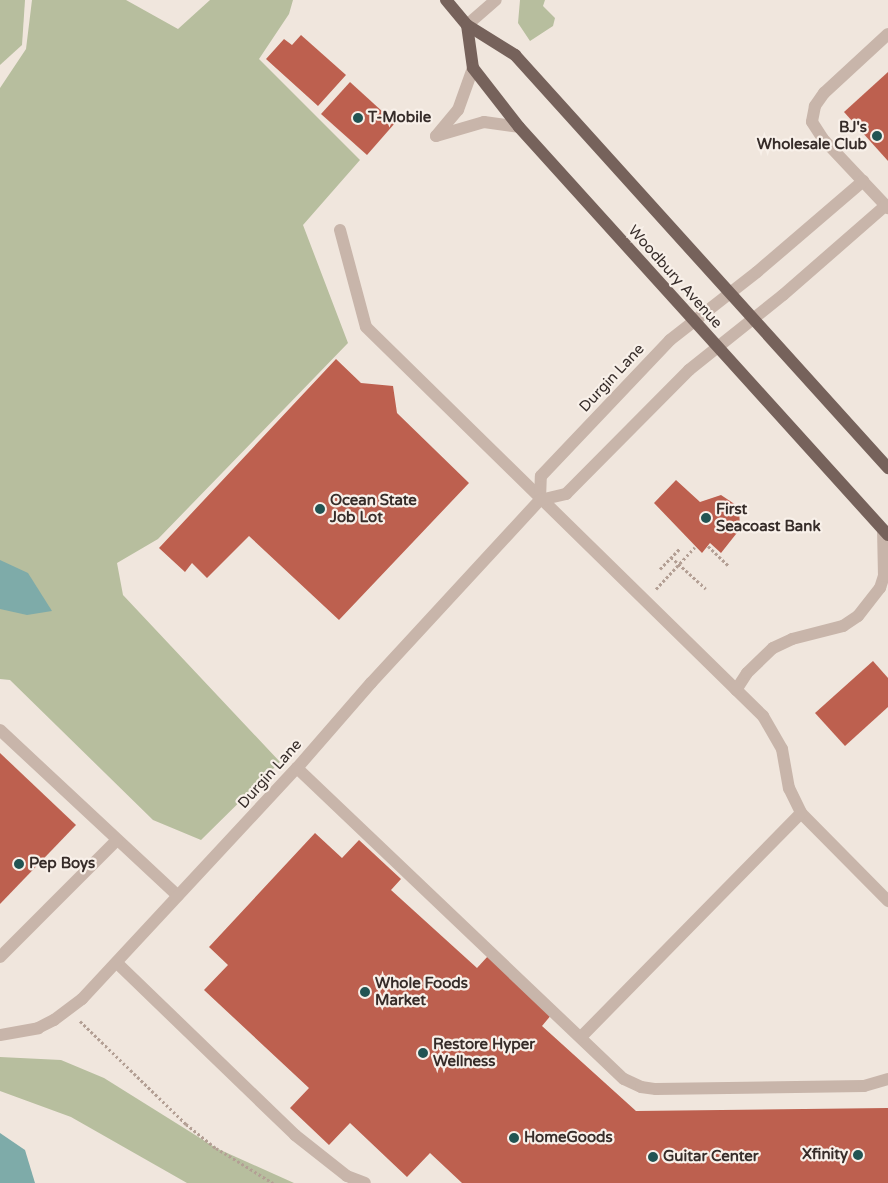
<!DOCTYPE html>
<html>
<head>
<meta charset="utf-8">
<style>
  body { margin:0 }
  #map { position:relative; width:888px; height:1183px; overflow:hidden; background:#f0e6dd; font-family:"Varela Round",sans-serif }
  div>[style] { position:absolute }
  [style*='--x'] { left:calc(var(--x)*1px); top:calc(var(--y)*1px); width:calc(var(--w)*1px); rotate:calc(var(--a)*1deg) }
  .green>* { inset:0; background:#b7be9e }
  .water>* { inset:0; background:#7eaba9 }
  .building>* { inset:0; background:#bd604f }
  .path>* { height:3px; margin-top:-1.5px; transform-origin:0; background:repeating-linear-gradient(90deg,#b39f94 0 2.5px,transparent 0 5px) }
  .minor>* { height:12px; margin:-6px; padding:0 6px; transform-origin:6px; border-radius:6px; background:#c8b5aa }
  .major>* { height:12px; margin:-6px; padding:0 6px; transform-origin:6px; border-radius:6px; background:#76625b }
  .dots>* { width:14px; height:14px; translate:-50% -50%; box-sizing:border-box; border:2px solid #f8f0e9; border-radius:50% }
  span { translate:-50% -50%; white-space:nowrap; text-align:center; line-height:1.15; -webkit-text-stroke:4.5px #f8f0e9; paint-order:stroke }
  .poi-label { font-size:15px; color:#362c29; font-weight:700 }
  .left { translate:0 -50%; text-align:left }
  .right { translate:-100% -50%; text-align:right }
  .street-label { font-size:15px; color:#362c29 }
</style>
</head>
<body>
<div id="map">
  <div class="green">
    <i style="clip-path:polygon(0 0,25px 0,22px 45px,0 65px)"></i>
    <i style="clip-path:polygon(32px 0,126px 0,178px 29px,210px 0,293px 0,289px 14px,259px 59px,360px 160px,303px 225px,348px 343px,158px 539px,117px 563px,123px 595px,280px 762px,201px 840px,153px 820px,10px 680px,0 679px,0 88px,26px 49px)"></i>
    <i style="clip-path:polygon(520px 0,545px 0,543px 6px,555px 18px,553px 26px,530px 41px,518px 23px)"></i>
    <i style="clip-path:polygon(0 1057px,61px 1060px,104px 1078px,216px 1148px,294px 1183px,187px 1183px,71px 1117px,0 1091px)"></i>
  </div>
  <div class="water">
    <i style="clip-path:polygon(0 560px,28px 573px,52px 611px,27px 615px,0 609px)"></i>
    <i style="clip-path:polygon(0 1133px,25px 1150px,35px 1183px,0 1183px)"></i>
  </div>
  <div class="building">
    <i style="clip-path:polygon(301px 35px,346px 75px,318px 106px,266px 59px,284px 39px,292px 45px)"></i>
    <i style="clip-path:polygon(888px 72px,888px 161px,844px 112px)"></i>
    <i style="clip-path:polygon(350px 82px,395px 123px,367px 155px,321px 114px)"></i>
    <i style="clip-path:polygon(336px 359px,361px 383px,393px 386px,397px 413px,469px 483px,339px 620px,249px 536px,207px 578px,192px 563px,185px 572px,159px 548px)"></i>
    <i style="clip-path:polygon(676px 480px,700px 502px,721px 495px,739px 507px,740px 529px,721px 553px,710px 543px,702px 553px,654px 503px)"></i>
    <i style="clip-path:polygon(873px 661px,888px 678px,888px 707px,845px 746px,815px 713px)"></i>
    <i style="clip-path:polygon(0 753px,76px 825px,0 904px)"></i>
    <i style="clip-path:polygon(315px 833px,342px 858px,359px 840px,401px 879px,391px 890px,477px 968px,488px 956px,552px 1014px,542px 1026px,636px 1111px,888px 1108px,888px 1183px,462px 1183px,430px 1153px,407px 1177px,350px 1123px,329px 1145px,290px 1108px,309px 1088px,204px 990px,228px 965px,209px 947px)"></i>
  </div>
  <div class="path">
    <i style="--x:708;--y:546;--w:28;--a:44"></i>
    <i style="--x:671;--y:557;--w:47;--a:42.4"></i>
    <i style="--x:660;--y:569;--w:28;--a:-46"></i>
    <i style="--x:656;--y:589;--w:57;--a:-47.1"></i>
    <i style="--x:80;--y:1021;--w:148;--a:44.2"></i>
    <i style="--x:186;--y:1124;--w:38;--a:39"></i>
    <i style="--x:216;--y:1148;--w:67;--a:31.6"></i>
  </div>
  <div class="minor">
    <i style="--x:467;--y:25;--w:38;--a:-41"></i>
    <i style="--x:888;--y:34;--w:87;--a:137.3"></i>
    <i style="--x:824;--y:93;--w:16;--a:125"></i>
    <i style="--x:815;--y:106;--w:16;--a:101"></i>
    <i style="--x:812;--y:122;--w:20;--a:57"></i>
    <i style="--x:823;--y:139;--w:95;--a:46.7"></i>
    <i style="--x:436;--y:136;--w:50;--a:-16.3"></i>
    <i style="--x:484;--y:122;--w:35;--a:8"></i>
    <i style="--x:436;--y:136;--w:34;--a:-50"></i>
    <i style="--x:458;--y:110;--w:45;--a:-70.3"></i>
    <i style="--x:340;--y:230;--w:100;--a:75"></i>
    <i style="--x:366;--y:327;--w:556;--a:44.42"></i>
    <i style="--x:763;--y:716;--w:38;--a:60"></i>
    <i style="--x:782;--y:749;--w:40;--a:80"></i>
    <i style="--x:789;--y:788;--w:28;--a:64"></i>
    <i style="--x:801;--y:813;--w:124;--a:45.3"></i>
    <i style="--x:540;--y:500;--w:24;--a:-88"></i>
    <i style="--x:541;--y:476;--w:187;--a:-46.5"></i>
    <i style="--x:670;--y:340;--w:110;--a:-38"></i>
    <i style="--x:757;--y:272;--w:140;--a:-40.6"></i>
    <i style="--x:736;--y:690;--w:20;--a:-57"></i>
    <i style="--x:747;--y:673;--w:36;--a:-44"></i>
    <i style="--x:773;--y:648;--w:21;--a:-25"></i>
    <i style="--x:792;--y:639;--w:53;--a:-14.3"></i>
    <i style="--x:843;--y:626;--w:18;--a:-34"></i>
    <i style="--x:858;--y:616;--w:36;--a:-52"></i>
    <i style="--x:880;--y:588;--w:13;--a:-72"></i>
    <i style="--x:884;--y:576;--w:46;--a:-91.2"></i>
    <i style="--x:0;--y:730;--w:243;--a:43"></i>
    <i style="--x:297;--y:768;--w:451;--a:43.6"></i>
    <i style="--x:624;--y:1079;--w:19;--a:25"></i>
    <i style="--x:641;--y:1087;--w:15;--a:8"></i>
    <i style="--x:656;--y:1089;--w:208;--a:-0.8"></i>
    <i style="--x:864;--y:1086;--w:25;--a:-16"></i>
    <i style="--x:0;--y:957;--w:165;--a:-45"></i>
    <i style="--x:117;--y:963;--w:248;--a:44"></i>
    <i style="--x:295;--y:1135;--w:66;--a:38.3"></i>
    <i style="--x:347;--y:1176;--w:19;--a:21"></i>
    <i style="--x:0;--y:1035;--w:39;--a:-10"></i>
    <i style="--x:38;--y:1028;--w:18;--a:-27"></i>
    <i style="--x:54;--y:1020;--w:35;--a:-37"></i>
    <i style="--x:82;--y:999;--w:316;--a:-47.1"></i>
    <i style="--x:297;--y:768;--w:113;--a:-49"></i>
    <i style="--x:371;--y:683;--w:249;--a:-47.3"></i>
    <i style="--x:540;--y:500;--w:27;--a:-13"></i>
    <i style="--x:566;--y:494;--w:175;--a:-45.2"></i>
    <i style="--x:689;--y:370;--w:120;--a:-38.6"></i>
    <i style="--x:783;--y:295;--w:137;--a:-41.1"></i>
    <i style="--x:581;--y:1037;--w:314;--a:-45.5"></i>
  </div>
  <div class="major">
    <i style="--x:446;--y:0;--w:33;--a:50"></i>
    <i style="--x:467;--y:25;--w:57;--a:32"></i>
    <i style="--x:515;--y:55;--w:557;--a:47.91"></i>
    <i style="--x:467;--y:25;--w:43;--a:82.1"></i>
    <i style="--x:473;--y:68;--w:75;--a:52.1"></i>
    <i style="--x:519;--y:127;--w:550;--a:47.87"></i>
  </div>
  <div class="dots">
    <i style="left:358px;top:118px;background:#225453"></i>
    <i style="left:877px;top:136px;background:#225453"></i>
    <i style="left:320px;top:509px;background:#225453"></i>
    <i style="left:706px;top:518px;background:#225453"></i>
    <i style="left:19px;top:864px;background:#225453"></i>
    <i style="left:365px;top:992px;background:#225453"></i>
    <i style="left:423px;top:1053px;background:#225453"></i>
    <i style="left:514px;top:1138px;background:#225453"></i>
    <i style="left:858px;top:1155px;background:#225453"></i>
    <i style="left:653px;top:1157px;background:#225453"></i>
  </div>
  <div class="poi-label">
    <span class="left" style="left:368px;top:118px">T-Mobile</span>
    <span class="right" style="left:867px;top:136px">BJ's<br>Wholesale Club</span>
    <span class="left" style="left:330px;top:509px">Ocean State<br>Job Lot</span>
    <span class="left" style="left:716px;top:518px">First<br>Seacoast Bank</span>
    <span class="left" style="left:29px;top:864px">Pep Boys</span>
    <span class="left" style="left:375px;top:992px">Whole Foods<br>Market</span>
    <span class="left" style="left:433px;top:1053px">Restore Hyper<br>Wellness</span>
    <span class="left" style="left:524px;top:1138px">HomeGoods</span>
    <span class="right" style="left:848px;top:1155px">Xfinity</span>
    <span class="left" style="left:663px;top:1157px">Guitar Center</span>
  </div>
  <div class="street-label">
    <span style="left:675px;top:277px;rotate:48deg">Woodbury Avenue</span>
    <span style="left:612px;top:378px;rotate:-47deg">Durgin Lane</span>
    <span style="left:270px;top:774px;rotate:-48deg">Durgin Lane</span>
  </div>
</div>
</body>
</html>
